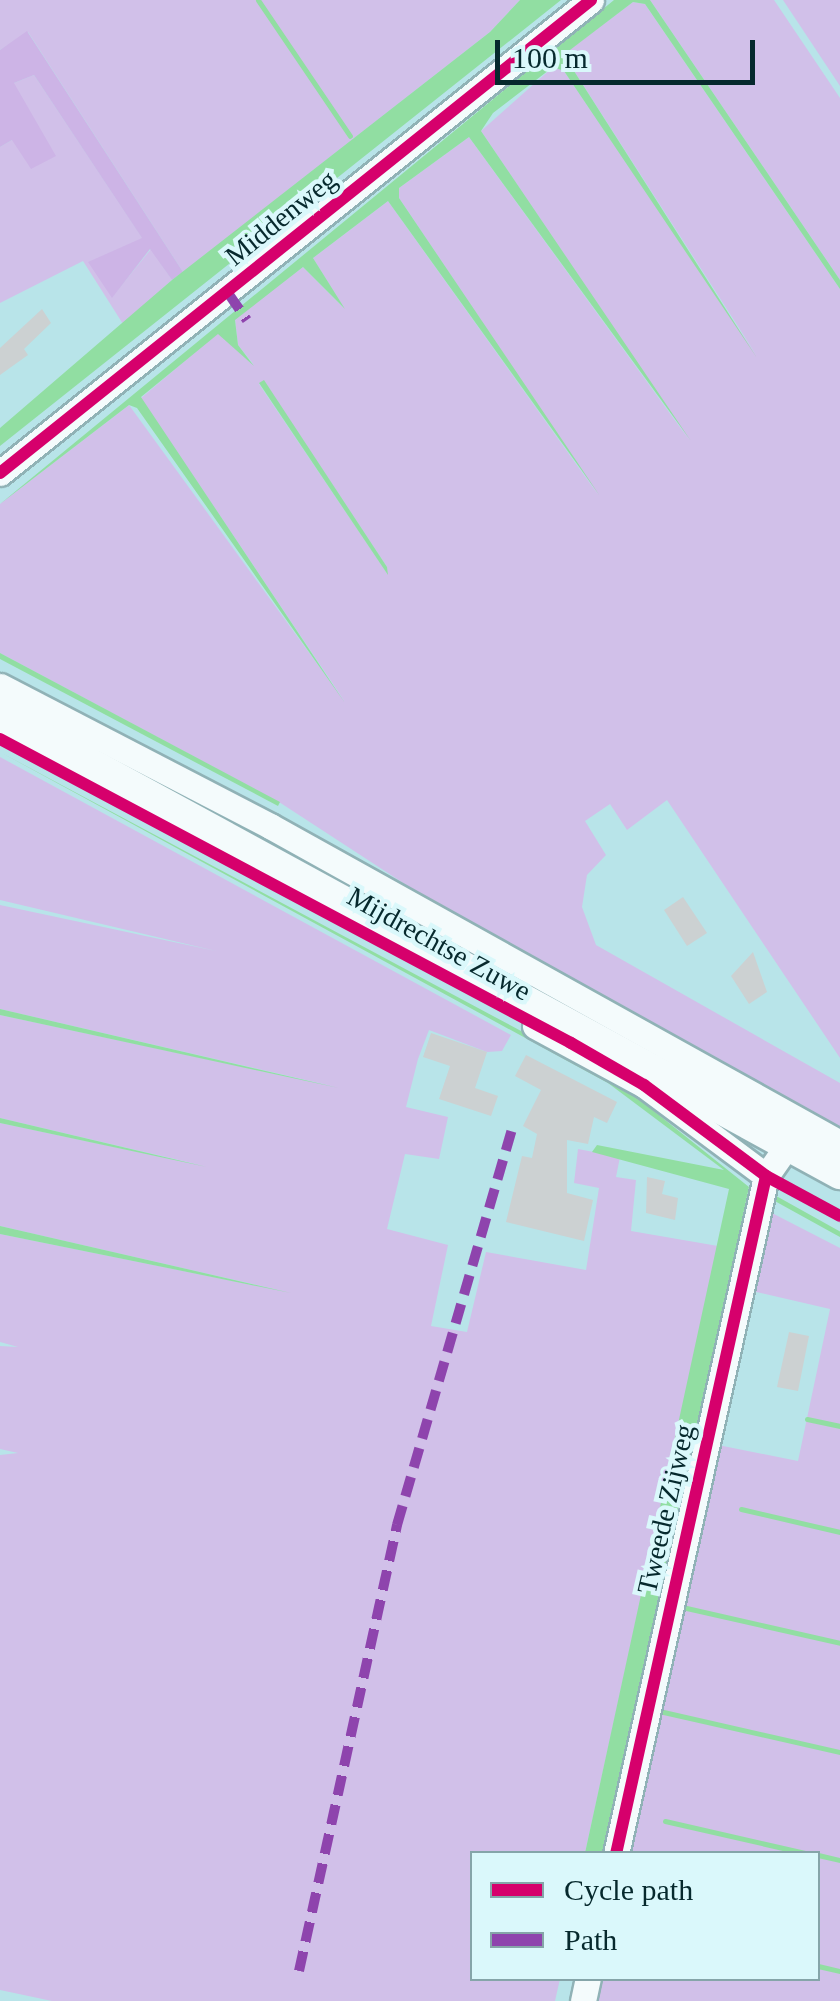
<!DOCTYPE html>
<html>
<head>
<meta charset="utf-8">
<style>
  body { margin:0 }
  #map { position:relative; width:840px; height:2001px; overflow:hidden; background:#b8e4e9; font-family:Georgia,serif }
  div>[style] { position:absolute }
  [style*='--x'] { left:calc(var(--x)*1px); top:calc(var(--y)*1px); width:calc(var(--w)*1px); rotate:calc(var(--a)*1deg) }
  .green>* { inset:0; background:#d1c0e9 }
  .forest>* { inset:0; background:#cdb4e6 }
  .water>* { inset:0; background:#91dea2 }
  .stream>* { height:5px; margin:-2.5px; padding:0 2.5px; transform-origin:2.5px; border-radius:2.5px; background:#91dea2 }
  .building>* { inset:0; background:#ccd1d2 }
  .roads { filter:drop-shadow(2px 0 #90b2b6) drop-shadow(-2px 0 #90b2b6) drop-shadow(0 2px #90b2b6) drop-shadow(0 -2px #90b2b6) }
  .minor>* { height:25px; margin:-12.5px; padding:0 12.5px; transform-origin:12.5px; border-radius:12.5px; background:#f4fbfc }
  .major>* { height:32px; margin:-16px; padding:0 16px; transform-origin:16px; border-radius:16px; background:#f4fbfc }
  .quiet>* { height:10px; margin-top:-5px; transform-origin:0; background:repeating-linear-gradient(90deg,#8e44ad 0 20px,transparent 0 30px) }
  .cycleway>* { height:12px; margin:-6px; padding:0 6px; transform-origin:6px; border-radius:6px; background:#d6006c }
  span { translate:-50% -50%; white-space:nowrap; text-align:center; line-height:1.15; -webkit-text-stroke:9px #daf8fb; paint-order:stroke }
  .street-label { font-size:28px; color:#06292d }
  .legend { position:absolute; left:470px; top:1851px; width:350px; height:130px; box-sizing:border-box; background:#daf8fb; border:2px solid #85a5a9; margin:0; padding:12px 18px; list-style:none; font-size:30px; color:#06292d }
  .legend li { display:flex; align-items:center; gap:20px; height:50px }
  .legend b { width:50px; border:2px solid #85a5a9 }
  .scale { position:absolute; left:495px; top:40px; width:260px; height:45px; box-sizing:border-box; border:5px solid #06292d; border-top:0; padding-left:12px; font-size:30px; line-height:35px; white-space:nowrap; color:#06292d; -webkit-text-stroke:8px #daf8fb; paint-order:stroke }
</style>
</head>
<body>
<div id="map">
  <div class="green">
    <i style="clip-path:polygon(0 0,520px 0,490px 32px,183px 272px,28px 32px,0 50px)"></i>
    <i style="clip-path:polygon(650px 0,774px 0,840px 98px,840px 280px)"></i>
    <i style="clip-path:polygon(783px 0,840px 0,840px 86px)"></i>
    <i style="clip-path:polygon(evenodd,633px 2px,645px 4px,840px 289px,840px 1058px,667px 800px,627px 830px,610px 804px,585px 821px,606px 855px,587px 875px,582px 907px,596px 945px,840px 1083px,840px 1136px,460px 920px,279px 802px,0 653px,0 504px,129px 405px,345px 702px,141px 398px,218px 333px,254px 365px,238px 345px,235px 319px,303px 267px,344px 308px,313px 258px,388px 201px,599px 496px,399px 198px,399px 188px,469px 137px,690px 441px,481px 131px,553px 67px,564px 71px,757px 356px,567px 60px,569px 50px,633px 2px,264px 381px,387px 567px,387px 573px,259px 384px,264px 381px)"></i>
    <i style="clip-path:polygon(34px 75px,143px 239px,112px 297px,151px 249px,172px 280px,123px 324px,83px 261px,0 303px,0 147px,12px 140px,14px 83px)"></i>
    <i style="clip-path:polygon(0 757px,511px 1035px,502px 1051px,487px 1052px,429px 1030px,418px 1059px,406px 1107px,448px 1117px,439px 1159px,405px 1154px,387px 1229px,448px 1245px,431px 1326px,467px 1332px,486px 1252px,586px 1270px,599px 1188px,574px 1183px,578px 1149px,620px 1157px,616px 1177px,636px 1180px,631px 1231px,718px 1246px,585px 1853px,472px 1854px,472px 1978px,560px 1979px,555px 2001px,52px 2001px,0 1990px,0 1455px,18px 1453px,0 1449px,0 1346px,18px 1347px,0 1342px,0 1234px,287px 1292px,0 1226px,0 1123px,204px 1166px,0 1118px,0 1015px,336px 1087px,0 1009px,0 905px,216px 951px,0 900px)"></i>
    <i style="clip-path:polygon(770px 1212px,840px 1248px,840px 2001px,595px 2001px,600px 1979px,818px 1978px,818px 1854px,628px 1853px,718px 1445px,798px 1461px,830px 1309px,752px 1291px)"></i>
  </div>
  <div class="forest">
    <i style="clip-path:polygon(27px 31px,183px 272px,172px 280px,150px 249px,112px 298px,88px 262px,142px 238px,34px 75px,14px 83px,56px 156px,31px 169px,12px 140px,0 147px,0 50px)"></i>
  </div>
  <div class="water">
    <i style="clip-path:polygon(520px 0,561px 0,0 446px,0 428px,172px 280px,490px 32px)"></i>
    <i style="clip-path:polygon(614px 0,650px 0,840px 280px,840px 289px,645px 4px,633px 2px,570px 50px,567px 60px,757px 358px,564px 71px,553px 67px,493px 113px,481px 131px,691px 441px,469px 137px,399px 188px,399px 198px,600px 496px,388px 201px,313px 258px,345px 309px,303px 267px,235px 320px,238px 345px,254px 366px,218px 334px,141px 397px,345px 703px,137px 408px,129px 405px,0 504px)"></i>
    <i style="clip-path:polygon(264px 380px,387px 567px,388px 575px,259px 383px)"></i>
    <i style="clip-path:polygon(0 653px,280px 802px,278px 806px,0 659px)"></i>
    <i style="clip-path:polygon(0 752px,620px 1084px,749px 1187px,607px 1853px,585px 1853px,729px 1189px,592px 1152px,597px 1145px,724px 1170px,608px 1083px)"></i>
    <i style="clip-path:polygon(0 1009px,339px 1088px,0 1015px)"></i>
    <i style="clip-path:polygon(0 1118px,207px 1167px,0 1123px)"></i>
    <i style="clip-path:polygon(0 1226px,291px 1293px,0 1234px)"></i>
  </div>
  <div class="stream">
    <i style="--x:258;--y:0;--w:164;--a:55.9"></i>
    <i style="--x:775;--y:1198;--w:74;--a:29"></i>
    <i style="--x:807;--y:1419;--w:34;--a:12"></i>
    <i style="--x:741;--y:1509;--w:102;--a:13.1"></i>
    <i style="--x:682;--y:1607;--w:162;--a:12.8"></i>
    <i style="--x:659;--y:1711;--w:186;--a:12.8"></i>
    <i style="--x:665;--y:1821;--w:148;--a:12.9"></i>
    <i style="--x:818;--y:1855;--w:23;--a:13"></i>
    <i style="--x:818;--y:1966;--w:23;--a:13"></i>
  </div>
  <div class="building">
    <i style="clip-path:polygon(42px 309px,51px 323px,24px 349px,28px 355px,0 375px,0 348px)"></i>
    <i style="clip-path:polygon(683px 897px,707px 933px,687px 946px,664px 910px)"></i>
    <i style="clip-path:polygon(753px 952px,767px 992px,749px 1004px,731px 976px)"></i>
    <i style="clip-path:polygon(431px 1033px,487px 1052px,475px 1088px,498px 1096px,491px 1116px,439px 1099px,450px 1066px,423px 1057px)"></i>
    <i style="clip-path:polygon(526px 1055px,617px 1102px,607px 1123px,594px 1117px,588px 1144px,567px 1140px,567px 1193px,593px 1200px,584px 1241px,506px 1222px,522px 1156px,532px 1158px,537px 1134px,523px 1126px,541px 1090px,515px 1076px)"></i>
    <i style="clip-path:polygon(647px 1177px,665px 1181px,662px 1194px,678px 1198px,675px 1220px,646px 1213px)"></i>
    <i style="clip-path:polygon(789px 1332px,809px 1336px,798px 1391px,777px 1387px)"></i>
  </div>
  <div class="roads">
    <div class="minor">
      <i style="--x:0;--y:473;--w:757;--a:-38.67"></i>
      <i style="--x:0;--y:686;--w:304;--a:27.4"></i>
      <i style="--x:270;--y:826;--w:652;--a:29.08"></i>
      <i style="--x:535;--y:1026;--w:124;--a:28.4"></i>
      <i style="--x:644;--y:1085;--w:152;--a:36.7"></i>
      <i style="--x:616;--y:1854;--w:694;--a:-77.52"></i>
      <i style="--x:766;--y:1176;--w:38;--a:-55"></i>
      <i style="--x:583;--y:2001;--w:24;--a:-78"></i>
    </div>
    <div class="major">
      <i style="--x:0;--y:715;--w:957;--a:28.6"></i>
    </div>
  </div>
  <div class="quiet">
    <i style="--x:228;--y:293;--w:33;--a:55"></i>
    <i style="--x:299;--y:1971;--w:457;--a:-77.6"></i>
    <i style="--x:397;--y:1525;--w:412;--a:-73.8"></i>
  </div>
  <div class="cycleway">
    <i style="--x:0;--y:473;--w:757;--a:-38.67"></i>
    <i style="--x:0;--y:739;--w:647;--a:28.03"></i>
    <i style="--x:571;--y:1043;--w:84;--a:29.9"></i>
    <i style="--x:644;--y:1085;--w:152;--a:36.7"></i>
    <i style="--x:766;--y:1176;--w:84;--a:28.4"></i>
    <i style="--x:616;--y:1854;--w:694;--a:-77.52"></i>
  </div>
  <div class="street-label">
    <span style="left:281px;top:218px;rotate:-39deg">Middenweg</span>
    <span style="left:439px;top:944px;rotate:29deg">Mijdrechtse Zuwe</span>
    <span style="left:666px;top:1509px;rotate:-77deg">Tweede Zijweg</span>
  </div>
  <ul class="legend">
  <li><b style="height:12px;background:#d6006c"></b>Cycle path</li>
  <li><b style="height:12px;background:#8e44ad"></b>Path</li>
  </ul>
  <div class="scale">100 m</div>
</div>
</body>
</html>
